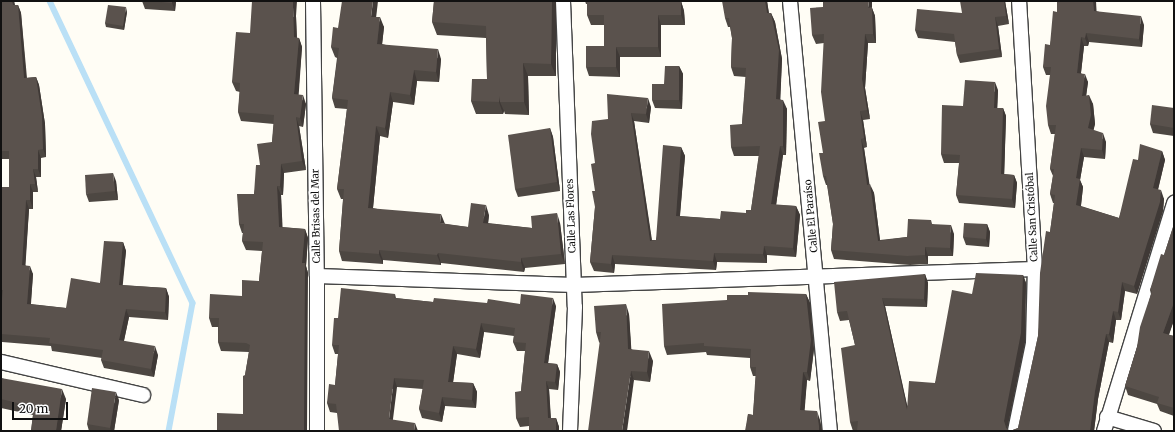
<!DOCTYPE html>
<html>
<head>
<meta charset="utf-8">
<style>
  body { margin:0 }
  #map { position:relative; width:1175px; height:432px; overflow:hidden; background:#fffdf5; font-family:Merriweather,serif }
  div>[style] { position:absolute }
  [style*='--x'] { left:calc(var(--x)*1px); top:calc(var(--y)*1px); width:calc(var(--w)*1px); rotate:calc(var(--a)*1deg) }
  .stream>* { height:5.5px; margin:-2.75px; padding:0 2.75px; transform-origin:2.75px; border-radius:2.75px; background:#bae0f6 }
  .roads { filter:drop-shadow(1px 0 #444) drop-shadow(-1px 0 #444) drop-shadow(0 1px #444) drop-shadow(0 -1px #444) }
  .minor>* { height:14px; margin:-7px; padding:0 7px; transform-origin:7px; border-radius:7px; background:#fff }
  .wall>* { inset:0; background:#4d4742 }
  .shaded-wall>* { inset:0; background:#3f3936 }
  .building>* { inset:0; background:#5a524d }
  span { translate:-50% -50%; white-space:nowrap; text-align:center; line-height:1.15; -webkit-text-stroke:4px #fff; paint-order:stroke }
  .street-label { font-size:10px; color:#111 }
  .frame { position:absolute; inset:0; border:2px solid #111; pointer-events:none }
  .scale { position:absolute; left:12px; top:402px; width:56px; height:18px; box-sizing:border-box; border:2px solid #111; border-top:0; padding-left:5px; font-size:12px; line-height:14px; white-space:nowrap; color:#111; -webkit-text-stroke:3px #fff; paint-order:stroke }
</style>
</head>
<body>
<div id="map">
  <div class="stream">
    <i style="--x:50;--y:1;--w:334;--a:64.7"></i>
    <i style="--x:193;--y:303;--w:130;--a:100.6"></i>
  </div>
  <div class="roads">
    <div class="minor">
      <i style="--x:313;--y:1;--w:275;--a:89.2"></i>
      <i style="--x:317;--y:276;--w:155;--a:90"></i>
      <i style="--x:563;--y:1;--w:306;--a:87.8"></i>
      <i style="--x:575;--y:307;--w:124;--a:92.3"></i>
      <i style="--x:790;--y:1;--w:432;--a:84.7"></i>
      <i style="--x:317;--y:276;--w:257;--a:2"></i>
      <i style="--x:574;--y:285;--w:461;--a:-2"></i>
      <i style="--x:1;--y:362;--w:146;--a:13.1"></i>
      <i style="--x:1107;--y:417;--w:49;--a:16.6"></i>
      <i style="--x:1015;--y:431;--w:90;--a:-78.4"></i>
      <i style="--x:1033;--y:343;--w:74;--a:-88.5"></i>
      <i style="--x:1035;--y:269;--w:268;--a:-93.4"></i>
      <i style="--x:1104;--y:431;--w:239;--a:-72.9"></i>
    </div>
  </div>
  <div class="wall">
    <i style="clip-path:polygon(1px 1px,14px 1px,15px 5px,18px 5px,21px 13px,27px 78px,36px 77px,39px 85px,45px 124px,46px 157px,41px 158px,41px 177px,36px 177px,38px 192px,33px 192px,33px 209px,29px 209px,25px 265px,33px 274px,31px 304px,66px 308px,100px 283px,123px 242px,126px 251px,122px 285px,166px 288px,169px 297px,168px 320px,129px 317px,124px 341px,158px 355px,154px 377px,104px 368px,101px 360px,102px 358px,52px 351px,51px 346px,2px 342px,1px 340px,1px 310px,2px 298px,1px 298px,1px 187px,9px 187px,9px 159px,1px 159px)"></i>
    <i style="clip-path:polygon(142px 1px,176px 1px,175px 11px,145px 9px)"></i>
    <i style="clip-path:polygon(434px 1px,556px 1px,556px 76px,528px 76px,529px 115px,505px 114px,504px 111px,503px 114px,476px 114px,471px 101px,487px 79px,486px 38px,437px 35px,432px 22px)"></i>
    <i style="clip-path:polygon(585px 1px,681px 1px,684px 11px,685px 25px,661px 25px,661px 57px,620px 57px,620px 77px,589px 76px,586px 67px,604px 46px,604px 25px,591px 25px,587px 15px,587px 4px,586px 4px)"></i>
    <i style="clip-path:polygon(767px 1px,769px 13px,771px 13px,775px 22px,782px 59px,780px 99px,787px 109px,786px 155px,783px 155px,776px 205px,796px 206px,800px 215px,796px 257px,767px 255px,767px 263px,717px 262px,716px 270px,615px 264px,614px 273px,594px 271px,590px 262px,595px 207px,595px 163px,608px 119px,651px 107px,649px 123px,634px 121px,652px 240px,656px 240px,681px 147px,685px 156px,680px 216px,720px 219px,746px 213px,751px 210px,759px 156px,734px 156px,731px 147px,742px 124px,746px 77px,734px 76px,731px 67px,732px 38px,730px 27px,728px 27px,725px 18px)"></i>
    <i style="clip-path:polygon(1005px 1px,1009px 24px,998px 26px,1002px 57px,960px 63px,957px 55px,955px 42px,918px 38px,915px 30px,962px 13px)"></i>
    <i style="clip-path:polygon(1057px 1px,1096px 1px,1096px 11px,1144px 25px,1142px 47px,1089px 42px,1088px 46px,1084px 46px,1081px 73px,1088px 82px,1086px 96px,1093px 104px,1095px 124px,1093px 130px,1106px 142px,1105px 159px,1084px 157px,1080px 180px,1083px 187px,1081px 206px,1119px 218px,1138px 160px,1162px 151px,1165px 160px,1158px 190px,1164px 199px,1163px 211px,1137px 294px,1125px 291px,1121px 320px,1116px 320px,1113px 343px,1109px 342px,1098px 399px,1094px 431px,853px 431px,850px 422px,855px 345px,849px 320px,840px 321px,837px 312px,925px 274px,928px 283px,927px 307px,885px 306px,907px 406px,935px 383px,972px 294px,1023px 275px,1026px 283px,1025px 342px,1007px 429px,1010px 431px,1018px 428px,1038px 336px,1050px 232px,1054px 203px,1053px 203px,1050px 194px,1053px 176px,1050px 169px,1055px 134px,1051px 134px,1048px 125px,1050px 75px,1046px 75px,1043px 67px,1050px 45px,1057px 12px)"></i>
    <i style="clip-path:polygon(823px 7px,872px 8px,875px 16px,876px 43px,868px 43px,865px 88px,870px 119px,863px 120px,867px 147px,864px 148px,869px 184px,874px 193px,880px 240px,907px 237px,931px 220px,932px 224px,954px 234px,953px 256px,928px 256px,928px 264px,910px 265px,834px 259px,831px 250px,833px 224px,827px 185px,826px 185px,823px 176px,823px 153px,825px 121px,824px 43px,816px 44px,812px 35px)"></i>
    <i style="clip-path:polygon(127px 12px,124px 30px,106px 27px,105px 23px)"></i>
    <i style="clip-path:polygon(296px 16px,297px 38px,299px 38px,302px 47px,298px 95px,306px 104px,303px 127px,299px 126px,306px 170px,284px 173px,283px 195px,281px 195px,282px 227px,305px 229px,308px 238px,306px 266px,308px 273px,308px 276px,243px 414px,245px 375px,249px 352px,221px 351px,218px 342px,218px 327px,212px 327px,209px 318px,242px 296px,259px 281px,262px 251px,246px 250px,242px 241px,243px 233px,242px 233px,239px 224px,254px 194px,260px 165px,272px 142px,274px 124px,241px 121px,238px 112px,240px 92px,236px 91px,232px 82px,250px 33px)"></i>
    <i style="clip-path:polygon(376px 17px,384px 27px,382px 44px,441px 59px,439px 82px,417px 81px,414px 105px,393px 102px,388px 138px,380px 136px,373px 208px,444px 224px,468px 227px,489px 215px,488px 223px,532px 228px,560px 223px,565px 264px,525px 268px,524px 272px,441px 263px,441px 265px,383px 260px,383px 264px,342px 261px,339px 251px,343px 199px,341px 199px,337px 189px,347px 109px,335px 108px,332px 98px,337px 58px,335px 57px,331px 47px,338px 28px)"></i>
    <i style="clip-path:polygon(679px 66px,683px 74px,682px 109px,655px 108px,652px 100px)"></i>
    <i style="clip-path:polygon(998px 90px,997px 108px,1003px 108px,1006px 116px,1004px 174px,1014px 175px,1017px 183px,1015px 208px,959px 203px,956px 195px,959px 163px,944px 163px,941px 154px,963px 106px)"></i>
    <i style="clip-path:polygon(1174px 108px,1174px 136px,1153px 133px,1150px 124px)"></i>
    <i style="clip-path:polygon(550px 128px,553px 137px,560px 191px,518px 197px,515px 189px)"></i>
    <i style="clip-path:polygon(116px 181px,118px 200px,89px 202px,86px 194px)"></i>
    <i style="clip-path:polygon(987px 224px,990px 232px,989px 247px,966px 245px,963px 237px)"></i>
    <i style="clip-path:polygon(1174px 224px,1174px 320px,1169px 335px,1174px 336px,1174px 416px,1160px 411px,1157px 404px,1128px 395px,1125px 386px,1137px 347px,1151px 294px,1150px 290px,1164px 255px)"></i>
    <i style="clip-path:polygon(395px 294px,396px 298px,433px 302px,520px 304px,556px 306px,548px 363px,557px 364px,560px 372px,558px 390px,549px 389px,551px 418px,556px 418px,559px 427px,559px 431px,529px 431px,529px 426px,520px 427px,516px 418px,521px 391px,525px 351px,517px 351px,513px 342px,514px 336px,484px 332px,480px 358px,457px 354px,453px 382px,473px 383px,477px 392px,476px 408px,445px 406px,442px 422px,422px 418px,419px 409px,423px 389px,397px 387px,337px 413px,330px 412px,327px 403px,335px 385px,338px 354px,335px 354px,332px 345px)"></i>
    <i style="clip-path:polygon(806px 294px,810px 303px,814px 349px,810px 381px,807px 380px,804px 410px,820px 420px,822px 431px,746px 431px,748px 414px,753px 415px,756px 376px,753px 376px,750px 367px,750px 358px,707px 355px,706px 352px,667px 355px,664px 346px,727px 300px,748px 295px)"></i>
    <i style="clip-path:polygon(629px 314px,631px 349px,653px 361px,650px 382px,634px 380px,599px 342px,596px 332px)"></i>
    <i style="clip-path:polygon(1px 378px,66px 399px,61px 431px,31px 431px,33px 415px,1px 408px)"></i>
    <i style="clip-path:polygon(119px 400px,114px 431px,89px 431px,87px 424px)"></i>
  </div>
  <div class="shaded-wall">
    <i style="clip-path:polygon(12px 1px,14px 1px,16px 13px,13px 5px)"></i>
    <i style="clip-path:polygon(172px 1px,176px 1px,175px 11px,172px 3px)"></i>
    <i style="clip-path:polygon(293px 1px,297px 1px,296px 16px,297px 46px,294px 37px,293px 7px)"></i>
    <i style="clip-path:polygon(373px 1px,378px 1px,375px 27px,371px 17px)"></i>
    <i style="clip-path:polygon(552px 1px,556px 1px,556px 76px,551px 64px)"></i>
    <i style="clip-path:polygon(681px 1px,684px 11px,685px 25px,681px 15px)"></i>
    <i style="clip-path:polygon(765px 1px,767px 1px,770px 22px,767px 13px)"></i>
    <i style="clip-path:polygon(869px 1px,872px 1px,872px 8px,875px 16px,876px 43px,873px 34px,868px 8px)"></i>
    <i style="clip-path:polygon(1004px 1px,1005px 1px,1009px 24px,1006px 16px)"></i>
    <i style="clip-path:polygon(1093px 1px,1096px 1px,1097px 20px,1094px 11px)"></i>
    <i style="clip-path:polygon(18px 5px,21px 13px,27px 87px,24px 78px)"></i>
    <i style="clip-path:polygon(126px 7px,127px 12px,124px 30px,123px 26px)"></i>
    <i style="clip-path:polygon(771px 13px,775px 22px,782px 59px,780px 108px,776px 99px)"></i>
    <i style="clip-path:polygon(658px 15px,661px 25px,661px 57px,658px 47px)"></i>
    <i style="clip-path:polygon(1141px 16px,1144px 25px,1142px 47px,1139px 39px)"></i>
    <i style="clip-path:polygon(380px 17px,384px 27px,381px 54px,377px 44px)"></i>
    <i style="clip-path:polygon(995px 17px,998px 26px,1002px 57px,999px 49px)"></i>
    <i style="clip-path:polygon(1086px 33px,1089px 42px,1088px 46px,1085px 38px)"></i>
    <i style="clip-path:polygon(865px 34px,868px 43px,865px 88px,870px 119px,867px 110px,862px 79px)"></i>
    <i style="clip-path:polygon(1081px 37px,1084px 46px,1080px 81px,1077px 73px)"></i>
    <i style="clip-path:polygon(299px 38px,302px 47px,298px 104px,294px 94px)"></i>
    <i style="clip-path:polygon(616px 47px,620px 57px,620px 77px,616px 67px)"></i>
    <i style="clip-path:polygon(438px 49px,441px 59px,439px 82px,436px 72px)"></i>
    <i style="clip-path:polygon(523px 63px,528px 76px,529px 115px,524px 102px)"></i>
    <i style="clip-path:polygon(679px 66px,683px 74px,682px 109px,679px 100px)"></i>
    <i style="clip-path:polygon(414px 70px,417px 81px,414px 105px,410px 95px)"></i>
    <i style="clip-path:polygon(1085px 74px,1088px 82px,1085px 104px,1082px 96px)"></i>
    <i style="clip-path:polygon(36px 77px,39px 85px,45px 124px,46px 157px,43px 149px)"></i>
    <i style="clip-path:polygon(995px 82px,998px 90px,997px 116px,994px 108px)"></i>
    <i style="clip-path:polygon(390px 92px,393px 102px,388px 138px,385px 128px)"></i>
    <i style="clip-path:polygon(303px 95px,306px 104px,303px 127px,300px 118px)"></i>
    <i style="clip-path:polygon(1089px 95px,1093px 104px,1095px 124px,1092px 137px,1088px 128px)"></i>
    <i style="clip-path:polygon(500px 96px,500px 102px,504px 111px,503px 114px,499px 102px)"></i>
    <i style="clip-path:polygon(648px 98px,651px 107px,649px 123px,646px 114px)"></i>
    <i style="clip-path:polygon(783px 100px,787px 109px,786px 155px,783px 146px)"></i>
    <i style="clip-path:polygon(1003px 108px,1006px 116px,1004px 182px,1001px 174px)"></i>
    <i style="clip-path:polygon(860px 111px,863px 120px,867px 147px,864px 138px)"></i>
    <i style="clip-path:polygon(631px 113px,634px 121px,653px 250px,650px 241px)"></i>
    <i style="clip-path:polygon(296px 117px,299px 126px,306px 170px,302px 161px)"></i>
    <i style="clip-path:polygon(376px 126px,380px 136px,372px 218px,368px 208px)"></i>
    <i style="clip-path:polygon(550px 128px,553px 137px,560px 191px,557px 182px)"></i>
    <i style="clip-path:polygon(1103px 133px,1106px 142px,1105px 159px,1102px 150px)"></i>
    <i style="clip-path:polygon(861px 139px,864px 148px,871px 194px,867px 185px)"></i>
    <i style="clip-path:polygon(780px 146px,783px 155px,775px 213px,771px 204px)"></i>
    <i style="clip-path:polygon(681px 147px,685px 156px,679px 225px,676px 216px)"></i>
    <i style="clip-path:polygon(1081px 148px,1084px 157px,1080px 180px,1083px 187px,1080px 213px,1076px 205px,1076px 178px)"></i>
    <i style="clip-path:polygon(38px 150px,41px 158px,41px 177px,38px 169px)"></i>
    <i style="clip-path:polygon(1162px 151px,1165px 160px,1156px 197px,1153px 188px)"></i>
    <i style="clip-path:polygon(281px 164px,284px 173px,283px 195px,280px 186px)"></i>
    <i style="clip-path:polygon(33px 169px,36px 177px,38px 192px,35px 184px)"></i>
    <i style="clip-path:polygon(113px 173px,116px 181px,118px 200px,115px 191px)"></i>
    <i style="clip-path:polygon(1014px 175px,1017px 183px,1015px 208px,1012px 199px)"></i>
    <i style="clip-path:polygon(30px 184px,33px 192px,33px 209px,30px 200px)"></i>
    <i style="clip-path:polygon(870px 184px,874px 193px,881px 249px,878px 241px)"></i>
    <i style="clip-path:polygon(277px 186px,281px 195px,283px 236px,279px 227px)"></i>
    <i style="clip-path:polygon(1161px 190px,1164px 199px,1163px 211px,1137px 294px,1134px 286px)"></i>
    <i style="clip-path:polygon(26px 200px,29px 209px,25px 273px,22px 265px)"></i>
    <i style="clip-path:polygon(486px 205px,489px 215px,487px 233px,483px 223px)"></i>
    <i style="clip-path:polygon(796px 206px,800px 215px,796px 257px,793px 248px)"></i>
    <i style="clip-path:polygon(557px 213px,560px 223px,565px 264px,561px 254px)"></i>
    <i style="clip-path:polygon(441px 214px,445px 224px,440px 223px)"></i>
    <i style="clip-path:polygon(987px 224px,990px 232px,989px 247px,986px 239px)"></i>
    <i style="clip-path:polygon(951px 225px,954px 234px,953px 256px,950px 248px)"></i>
    <i style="clip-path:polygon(305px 229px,308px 238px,306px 266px,308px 273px,307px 431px,304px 431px,302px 263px)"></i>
    <i style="clip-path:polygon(123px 242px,126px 251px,122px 293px,119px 285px)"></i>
    <i style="clip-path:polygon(764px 246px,767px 255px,767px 263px,763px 254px)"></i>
    <i style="clip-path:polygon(925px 247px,928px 256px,928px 264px,925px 255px)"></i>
    <i style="clip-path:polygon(379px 250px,383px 260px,383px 264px,379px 254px)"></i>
    <i style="clip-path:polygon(438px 253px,441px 263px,441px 265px,437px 255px)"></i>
    <i style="clip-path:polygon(714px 253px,717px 262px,716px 270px,713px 261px)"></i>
    <i style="clip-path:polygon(612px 255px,615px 264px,614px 273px,611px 264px)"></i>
    <i style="clip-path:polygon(521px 258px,525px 268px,524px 272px,521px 262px)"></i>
    <i style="clip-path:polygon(30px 266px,33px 274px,30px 312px,27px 304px)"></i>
    <i style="clip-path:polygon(925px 274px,928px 283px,927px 307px,924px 299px)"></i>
    <i style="clip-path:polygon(1023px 275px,1026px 283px,1025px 342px,1007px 430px,1004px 421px)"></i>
    <i style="clip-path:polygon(1122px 282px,1125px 291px,1121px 320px,1118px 312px)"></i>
    <i style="clip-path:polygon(166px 288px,169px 297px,168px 320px,165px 312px)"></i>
    <i style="clip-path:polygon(806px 294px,810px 303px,814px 349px,810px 381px,807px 372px)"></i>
    <i style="clip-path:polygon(553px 298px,556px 306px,547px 371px,544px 363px)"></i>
    <i style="clip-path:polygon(882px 298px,885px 306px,910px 418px,907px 410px)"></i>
    <i style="clip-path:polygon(626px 304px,629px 314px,632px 359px,628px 349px)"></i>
    <i style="clip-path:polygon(1173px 305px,1174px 308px,1174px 320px,1166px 342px,1163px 333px)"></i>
    <i style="clip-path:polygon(126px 309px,129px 317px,122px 349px,119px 340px)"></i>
    <i style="clip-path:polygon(1113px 311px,1116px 320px,1113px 343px,1109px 334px)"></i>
    <i style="clip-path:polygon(481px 323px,484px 332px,480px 358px,476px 349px)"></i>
    <i style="clip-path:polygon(1106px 334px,1109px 342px,1098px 399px,1094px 431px,1090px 431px,1095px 391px)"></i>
    <i style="clip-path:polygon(155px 346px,158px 355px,154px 377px,151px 369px)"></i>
    <i style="clip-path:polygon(453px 346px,457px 354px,452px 390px,448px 382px)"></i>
    <i style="clip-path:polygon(649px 351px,653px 361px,650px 382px,647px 372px)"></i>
    <i style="clip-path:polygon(557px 364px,560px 372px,558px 390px,555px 382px)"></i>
    <i style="clip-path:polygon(631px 371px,634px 380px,627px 431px,622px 431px)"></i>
    <i style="clip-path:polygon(803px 372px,807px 380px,804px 419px,800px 410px)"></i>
    <i style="clip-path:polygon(394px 378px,397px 387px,392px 427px,389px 419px)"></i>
    <i style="clip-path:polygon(546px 381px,549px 389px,551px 427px,548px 418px)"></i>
    <i style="clip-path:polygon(473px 383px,477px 392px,476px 408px,472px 400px)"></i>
    <i style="clip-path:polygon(62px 389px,66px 399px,61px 431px,56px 431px)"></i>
    <i style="clip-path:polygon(116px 392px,119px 400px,114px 431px,111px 431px,110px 428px)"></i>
    <i style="clip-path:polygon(442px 397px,445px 406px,442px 422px,439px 413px)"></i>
    <i style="clip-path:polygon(817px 411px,820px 420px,822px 431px,819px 431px)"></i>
    <i style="clip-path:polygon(556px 418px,559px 427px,559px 431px,556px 431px)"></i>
    <i style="clip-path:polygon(415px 423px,418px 431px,414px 431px)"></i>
  </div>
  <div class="building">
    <i style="clip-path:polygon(1px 1px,12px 1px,13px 5px,18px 5px,24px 78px,36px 77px,42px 116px,43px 149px,38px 150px,38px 169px,33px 169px,35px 184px,30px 184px,30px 200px,26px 200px,22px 265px,30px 266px,27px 304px,66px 308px,71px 278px,100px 283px,104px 241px,123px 242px,119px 285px,166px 288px,165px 312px,126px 309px,119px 340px,155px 346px,151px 369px,101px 360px,103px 350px,49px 343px,50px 338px,1px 334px,1px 310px,3px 290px,1px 290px,1px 187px,9px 187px,9px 151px,1px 151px)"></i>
    <i style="clip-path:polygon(150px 1px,172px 1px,172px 3px)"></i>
    <i style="clip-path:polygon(252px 1px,293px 1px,293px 7px,294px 37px,299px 38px,294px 94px,303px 95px,300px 118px,296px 117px,302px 161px,281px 164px,280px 186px,277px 186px,279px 227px,305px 229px,302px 263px,305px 263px,305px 267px,304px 431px,217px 431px,217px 413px,243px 414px,243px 376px,245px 375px,250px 345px,246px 343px,218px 342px,219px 318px,209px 318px,210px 294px,242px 296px,242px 280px,259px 281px,263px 242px,242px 241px,244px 224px,239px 224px,237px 194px,254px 194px,256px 165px,260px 165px,257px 144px,272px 142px,274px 115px,238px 112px,240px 83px,232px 82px,236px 32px,250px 33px)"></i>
    <i style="clip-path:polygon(342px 1px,373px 1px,371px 17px,380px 17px,377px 44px,438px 49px,436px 72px,414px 70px,410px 95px,390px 92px,385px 128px,376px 126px,368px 208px,441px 214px,440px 223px,468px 227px,471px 203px,486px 205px,483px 223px,532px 228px,531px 216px,557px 213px,561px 254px,521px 258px,521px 262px,438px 253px,437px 255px,379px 250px,379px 254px,339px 251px,344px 189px,337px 189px,348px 100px,332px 98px,339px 48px,331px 47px,333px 27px,338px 28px)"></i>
    <i style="clip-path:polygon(434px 1px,552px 1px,551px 64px,523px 63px,524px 102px,500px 102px,500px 96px,499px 102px,471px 101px,472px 79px,487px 79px,486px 26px,432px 22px)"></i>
    <i style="clip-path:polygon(587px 1px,681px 1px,681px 15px,658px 15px,658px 47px,616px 47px,616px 67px,586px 67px,586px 46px,604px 46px,604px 15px,587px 15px)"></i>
    <i style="clip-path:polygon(722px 1px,765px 1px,767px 13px,771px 13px,779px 50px,776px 99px,783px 100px,783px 146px,780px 146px,771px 204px,796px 206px,793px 248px,764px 246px,763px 254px,714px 253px,713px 261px,612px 255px,611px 264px,590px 262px,595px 207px,592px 191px,595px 191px,591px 164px,595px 163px,591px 134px,592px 121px,608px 119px,607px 94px,648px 98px,646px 114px,631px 113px,650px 241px,656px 240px,663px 145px,681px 147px,676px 216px,720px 219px,721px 211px,746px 213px,746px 210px,751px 210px,760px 146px,731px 147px,730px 125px,742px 124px,746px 68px,731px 67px,732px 38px,729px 18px,725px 18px)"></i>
    <i style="clip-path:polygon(823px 1px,869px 1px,868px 8px,872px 7px,873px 34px,865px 34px,862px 79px,867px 110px,860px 111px,864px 138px,861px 139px,867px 185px,870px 184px,878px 241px,907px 237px,908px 219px,931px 220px,931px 224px,951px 225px,950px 248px,925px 247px,925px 255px,907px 256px,831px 250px,833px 224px,826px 176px,823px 176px,819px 153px,823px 153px,818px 122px,825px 121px,821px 92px,824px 34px,812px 35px,810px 8px,823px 7px)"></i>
    <i style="clip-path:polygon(960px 1px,1004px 1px,1006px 16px,995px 17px,999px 49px,957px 55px,954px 34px,915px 30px,917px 9px,962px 13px)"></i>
    <i style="clip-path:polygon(1057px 1px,1093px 1px,1094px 11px,1141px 16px,1139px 39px,1086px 33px,1085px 38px,1081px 37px,1077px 73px,1085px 74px,1082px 96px,1089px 95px,1091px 115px,1088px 128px,1103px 133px,1102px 150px,1081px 148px,1076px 178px,1080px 179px,1076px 205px,1119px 218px,1133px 159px,1138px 160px,1140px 144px,1162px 151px,1153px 188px,1161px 190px,1160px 202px,1134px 286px,1122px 282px,1118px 312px,1113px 311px,1109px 334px,1106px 334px,1095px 391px,1090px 431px,857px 431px,858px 421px,850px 422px,841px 348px,855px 345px,847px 311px,837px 312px,834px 282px,925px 274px,924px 299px,882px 298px,907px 410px,909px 381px,935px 383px,952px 290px,972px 294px,976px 273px,1023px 275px,1021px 333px,1004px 421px,1006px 428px,1010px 431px,1018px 428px,1038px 336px,1040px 273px,1046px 231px,1050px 232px,1055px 195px,1050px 194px,1054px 169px,1050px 169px,1056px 125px,1048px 125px,1046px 106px,1051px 67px,1043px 67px,1045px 44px,1050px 45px,1053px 11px,1057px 12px)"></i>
    <i style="clip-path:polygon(108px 5px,126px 7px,123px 26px,105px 23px)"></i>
    <i style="clip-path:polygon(665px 66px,679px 66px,679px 100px,652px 100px,652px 84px,664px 84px)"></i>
    <i style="clip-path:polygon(965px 80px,995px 82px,994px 108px,1003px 108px,1001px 174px,1014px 175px,1012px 199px,956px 195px,960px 155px,941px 154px,942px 105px,963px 106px)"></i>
    <i style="clip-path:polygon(1152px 105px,1174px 108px,1174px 128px,1150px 124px)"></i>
    <i style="clip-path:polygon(550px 128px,557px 182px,515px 189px,508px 135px)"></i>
    <i style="clip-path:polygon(113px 173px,115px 191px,86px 194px,85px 175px)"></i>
    <i style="clip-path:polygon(964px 223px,987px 224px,986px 239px,963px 237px)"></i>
    <i style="clip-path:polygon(1174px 224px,1174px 305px,1173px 305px,1163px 333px,1174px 336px,1174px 408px,1157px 403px,1159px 397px,1125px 386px,1137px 347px,1140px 327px,1152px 291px,1150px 290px,1161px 254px,1164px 255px)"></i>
    <i style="clip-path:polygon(341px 288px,395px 294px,394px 298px,433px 302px,434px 298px,487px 303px,488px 299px,520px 304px,521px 294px,553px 298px,544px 363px,557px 364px,555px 382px,546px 381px,548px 418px,556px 418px,556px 431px,529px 431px,529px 417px,516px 418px,515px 392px,521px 391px,526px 343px,513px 342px,515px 328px,481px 323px,476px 349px,453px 346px,448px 382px,473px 383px,472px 400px,442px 397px,439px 413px,419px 409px,424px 380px,394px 378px,389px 419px,415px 423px,414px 431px,339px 431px,336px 404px,327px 403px,329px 384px,335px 385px,339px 345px,332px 345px,334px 318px,338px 318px)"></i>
    <i style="clip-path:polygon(748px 292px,806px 294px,811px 340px,807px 372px,803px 372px,800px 410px,817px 411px,819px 426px,819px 431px,745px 431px,748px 414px,753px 415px,756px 367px,750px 367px,751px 349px,704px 346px,704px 343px,664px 346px,662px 304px,727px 300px,727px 295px,748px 295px)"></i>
    <i style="clip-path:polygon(626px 304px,628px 349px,649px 351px,647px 372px,631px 371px,622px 431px,588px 431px,601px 332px,596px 332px,594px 306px)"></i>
    <i style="clip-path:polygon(1px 378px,62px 389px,56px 431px,31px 431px,34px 407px,1px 399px)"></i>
    <i style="clip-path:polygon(92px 388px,116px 392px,110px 428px,87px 424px)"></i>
  </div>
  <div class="street-label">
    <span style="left:316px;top:216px;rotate:-91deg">Calle Brisas del Mar</span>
    <span style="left:571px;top:216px;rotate:-92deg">Calle Las Flores</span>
    <span style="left:811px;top:216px;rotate:-95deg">Calle El Paraíso</span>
    <span style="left:1032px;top:217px;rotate:-93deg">Calle San Cristóbal</span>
  </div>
  <div class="frame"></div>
  <div class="scale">20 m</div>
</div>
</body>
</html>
